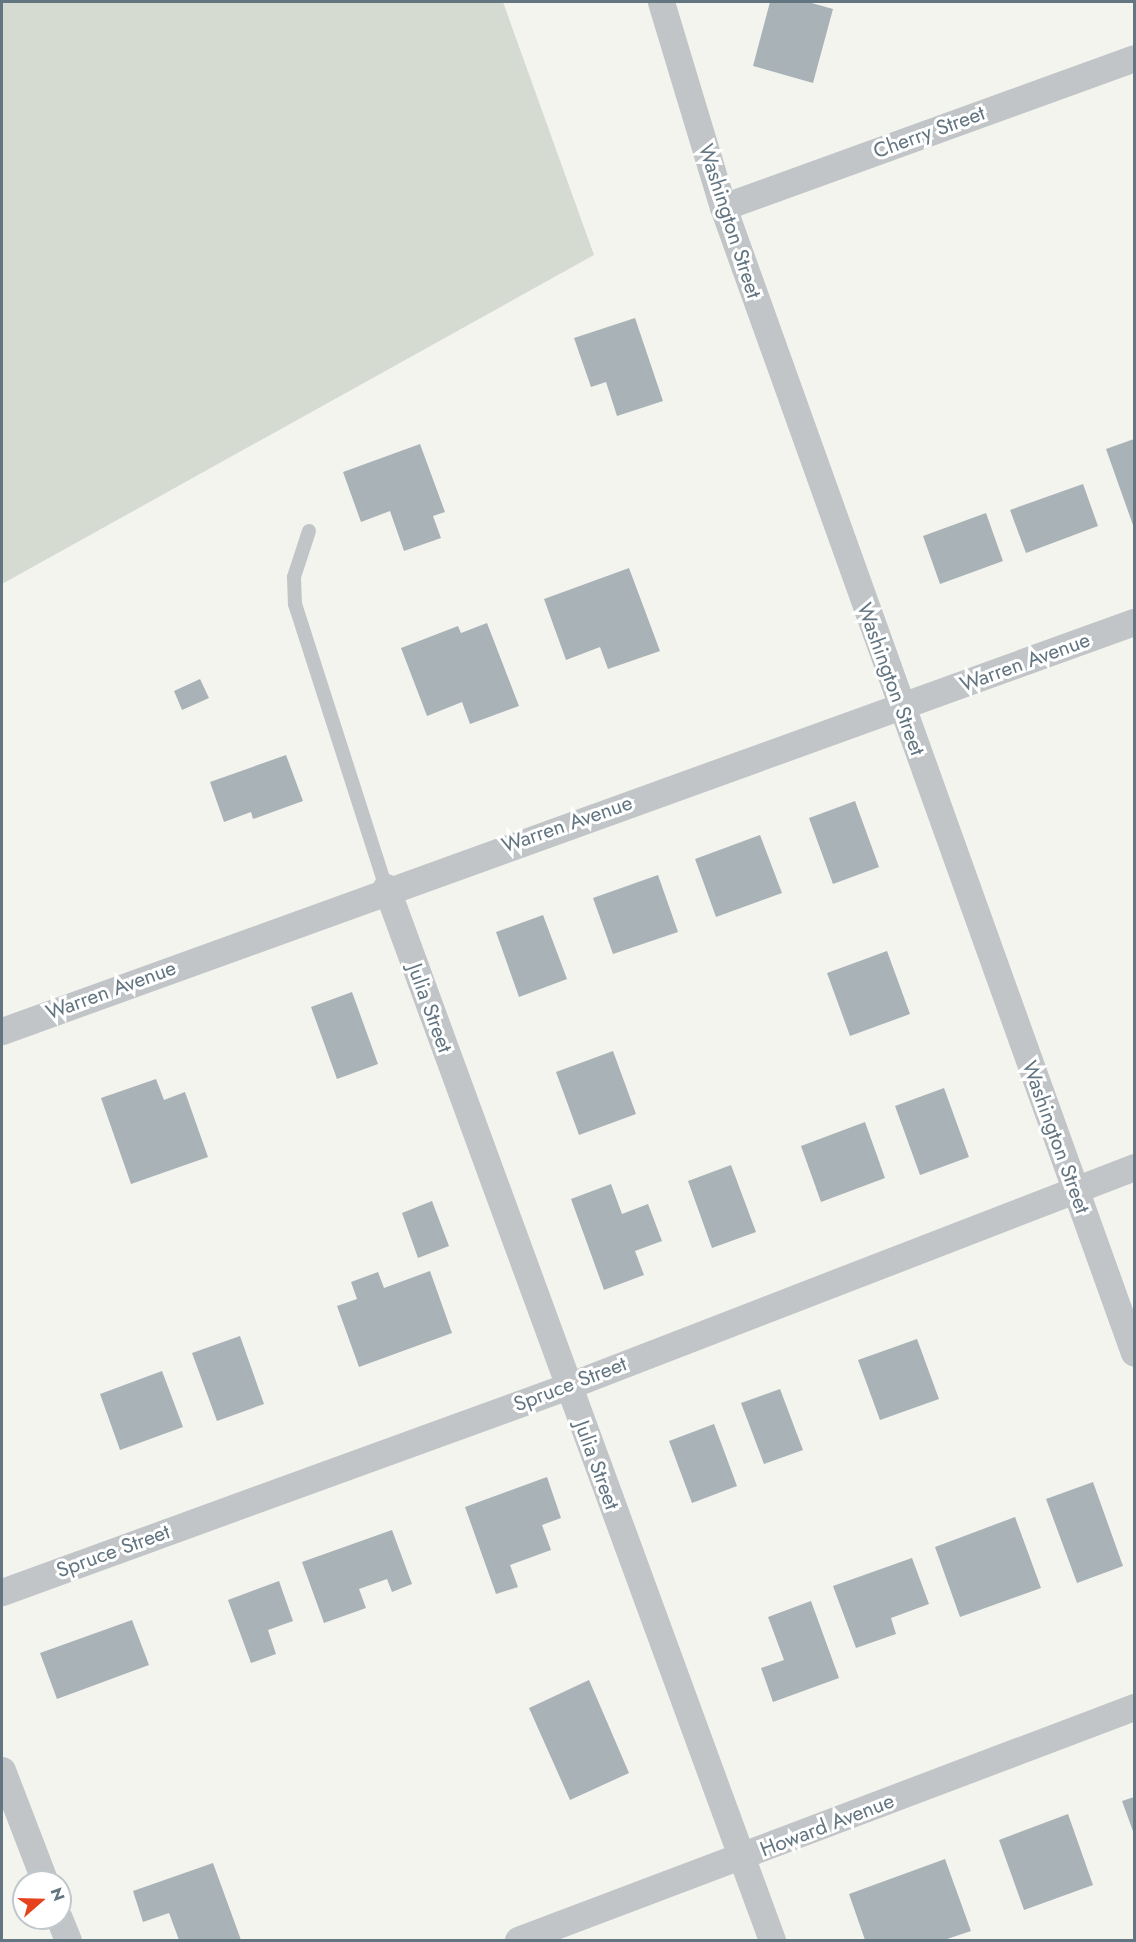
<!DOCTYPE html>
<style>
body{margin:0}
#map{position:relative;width:1136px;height:1942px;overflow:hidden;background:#f4f4ef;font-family:Jost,sans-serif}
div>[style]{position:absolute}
.green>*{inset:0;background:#d5dbd0}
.building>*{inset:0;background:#a9b2b6}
.service>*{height:14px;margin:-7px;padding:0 7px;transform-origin:7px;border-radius:7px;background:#c1c5c8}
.minor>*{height:27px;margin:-13.5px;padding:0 13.5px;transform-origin:13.5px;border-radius:13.5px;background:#c1c5c8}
span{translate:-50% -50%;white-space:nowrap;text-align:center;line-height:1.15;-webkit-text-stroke:6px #fff;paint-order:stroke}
.street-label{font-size:21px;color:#627581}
.frame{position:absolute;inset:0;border:3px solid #627581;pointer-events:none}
.north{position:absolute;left:12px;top:1870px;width:60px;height:60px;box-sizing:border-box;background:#fff;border:2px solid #c0c8cd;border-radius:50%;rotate:70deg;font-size:16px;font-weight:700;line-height:24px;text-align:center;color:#627581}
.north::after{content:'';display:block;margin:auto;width:21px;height:27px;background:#e6421d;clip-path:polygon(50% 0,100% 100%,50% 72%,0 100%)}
</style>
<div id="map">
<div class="green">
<div style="clip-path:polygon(2px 2px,503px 2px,594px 255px,2px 584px)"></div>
</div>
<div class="building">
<div style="clip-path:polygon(770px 2px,808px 2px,833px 9px,813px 83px,753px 66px)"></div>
<div style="clip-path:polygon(635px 318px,663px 401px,617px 416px,606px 382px,591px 387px,574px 338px)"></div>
<div style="clip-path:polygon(1134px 439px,1134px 528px,1106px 449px)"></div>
<div style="clip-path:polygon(420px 444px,445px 512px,433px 516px,441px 538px,404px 551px,390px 511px,361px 522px,343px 472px)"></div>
<div style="clip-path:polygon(1083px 484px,1098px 526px,1026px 553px,1010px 510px)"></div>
<div style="clip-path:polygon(986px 513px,1003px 561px,940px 584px,923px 536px)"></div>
<div style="clip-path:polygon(629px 568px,660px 651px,608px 669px,600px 647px,566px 660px,544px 599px)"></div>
<div style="clip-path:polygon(487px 623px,519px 706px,470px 724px,462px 702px,427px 716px,401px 648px,458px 626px,461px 633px)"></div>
<div style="clip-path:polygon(200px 679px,209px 698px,182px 710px,174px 691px)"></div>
<div style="clip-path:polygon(286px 755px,303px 801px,253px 819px,251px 812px,224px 822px,210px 782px)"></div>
<div style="clip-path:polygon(855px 801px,879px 867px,833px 884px,809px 818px)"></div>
<div style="clip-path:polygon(760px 835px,782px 893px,716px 917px,695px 859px)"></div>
<div style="clip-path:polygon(658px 875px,678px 932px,613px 954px,593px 898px)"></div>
<div style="clip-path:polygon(543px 915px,567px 979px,519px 997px,496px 932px)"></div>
<div style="clip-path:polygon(887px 951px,910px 1014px,850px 1036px,827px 973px)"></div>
<div style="clip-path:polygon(352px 992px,378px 1064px,337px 1079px,311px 1007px)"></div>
<div style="clip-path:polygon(613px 1051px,636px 1114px,579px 1135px,556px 1072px)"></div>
<div style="clip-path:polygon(156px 1079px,164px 1100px,185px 1092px,208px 1157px,131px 1184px,101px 1098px)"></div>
<div style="clip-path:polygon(944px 1088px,969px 1157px,920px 1175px,895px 1106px)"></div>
<div style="clip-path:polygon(865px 1122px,885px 1178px,821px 1202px,801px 1146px)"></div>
<div style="clip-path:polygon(731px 1165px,756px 1232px,712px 1248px,688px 1181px)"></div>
<div style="clip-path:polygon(611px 1184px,622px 1214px,648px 1204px,662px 1241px,635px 1251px,644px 1275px,604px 1290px,571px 1199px)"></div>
<div style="clip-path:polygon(432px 1201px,449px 1246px,418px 1258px,402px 1213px)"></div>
<div style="clip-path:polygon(430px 1271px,452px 1333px,359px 1367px,337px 1306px,357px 1299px,351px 1282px,378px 1272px,384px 1288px)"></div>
<div style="clip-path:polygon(240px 1336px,264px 1404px,217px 1421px,192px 1353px)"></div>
<div style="clip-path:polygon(917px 1339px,939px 1399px,880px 1420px,858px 1360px)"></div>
<div style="clip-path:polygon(162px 1371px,183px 1427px,120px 1450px,100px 1394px)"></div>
<div style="clip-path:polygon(780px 1389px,803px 1450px,764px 1464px,741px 1403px)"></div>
<div style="clip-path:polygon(714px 1424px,737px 1486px,692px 1503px,669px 1441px)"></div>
<div style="clip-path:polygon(547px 1477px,561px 1518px,542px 1525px,551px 1550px,510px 1565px,518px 1587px,496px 1594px,465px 1507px)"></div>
<div style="clip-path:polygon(1093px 1482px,1123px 1566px,1077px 1583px,1046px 1499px)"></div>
<div style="clip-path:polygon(1015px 1517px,1041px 1588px,960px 1617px,935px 1547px)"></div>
<div style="clip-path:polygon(392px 1530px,412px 1584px,392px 1592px,387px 1579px,359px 1589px,366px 1608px,324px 1623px,302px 1562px)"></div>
<div style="clip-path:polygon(912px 1558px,929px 1604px,891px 1618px,896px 1634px,856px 1648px,833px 1586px)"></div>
<div style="clip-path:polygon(279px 1581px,293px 1621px,268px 1630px,276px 1654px,251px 1663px,228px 1600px)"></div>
<div style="clip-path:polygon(811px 1601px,839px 1678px,773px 1702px,761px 1668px,784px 1660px,768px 1617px)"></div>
<div style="clip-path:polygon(132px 1620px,149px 1665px,57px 1699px,40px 1653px)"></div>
<div style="clip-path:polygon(589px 1680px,629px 1773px,570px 1800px,529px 1708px)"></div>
<div style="clip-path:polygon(1134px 1797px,1134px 1834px,1122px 1801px)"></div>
<div style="clip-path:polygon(1068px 1814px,1093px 1885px,1024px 1910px,999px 1840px)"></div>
<div style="clip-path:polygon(945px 1859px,971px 1931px,944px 1940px,865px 1940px,849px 1894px)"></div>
<div style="clip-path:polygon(213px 1863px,241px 1940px,179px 1940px,169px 1913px,143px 1922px,133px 1891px)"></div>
</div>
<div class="service">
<div style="left:309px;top:531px;width:48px;rotate:108.1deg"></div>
<div style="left:294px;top:577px;width:27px;rotate:88deg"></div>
<div style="left:295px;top:604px;width:297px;rotate:72.2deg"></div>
</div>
<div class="minor">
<div style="left:661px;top:2px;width:214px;rotate:73.2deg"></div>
<div style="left:723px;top:207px;width:1217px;rotate:70.27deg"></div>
<div style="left:723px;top:207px;width:437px;rotate:-19.9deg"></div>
<div style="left:386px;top:887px;width:1122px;rotate:69.87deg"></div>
<div style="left:2px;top:1031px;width:1204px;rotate:-19.87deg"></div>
<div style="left:2px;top:1592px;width:602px;rotate:-20deg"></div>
<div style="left:568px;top:1386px;width:607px;rotate:-21.15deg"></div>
<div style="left:2px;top:1770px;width:120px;rotate:69deg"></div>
<div style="left:59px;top:1918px;width:24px;rotate:68deg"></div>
<div style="left:518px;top:1940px;width:659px;rotate:-20.72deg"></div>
</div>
<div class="street-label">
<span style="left:929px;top:132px;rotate:-20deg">Cherry Street</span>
<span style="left:730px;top:221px;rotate:72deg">Washington Street</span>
<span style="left:1025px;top:662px;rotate:-20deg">Warren Avenue</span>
<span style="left:891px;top:679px;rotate:70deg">Washington Street</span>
<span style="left:567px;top:824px;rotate:-19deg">Warren Avenue</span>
<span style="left:111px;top:990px;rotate:-20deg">Warren Avenue</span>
<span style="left:430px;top:1008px;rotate:70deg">Julia Street</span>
<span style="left:1056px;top:1137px;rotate:70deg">Washington Street</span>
<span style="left:570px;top:1384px;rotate:-21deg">Spruce Street</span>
<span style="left:597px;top:1465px;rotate:70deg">Julia Street</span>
<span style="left:113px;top:1551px;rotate:-20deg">Spruce Street</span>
<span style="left:827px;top:1825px;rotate:-21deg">Howard Avenue</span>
</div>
<div class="frame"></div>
<div class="north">N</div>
</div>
